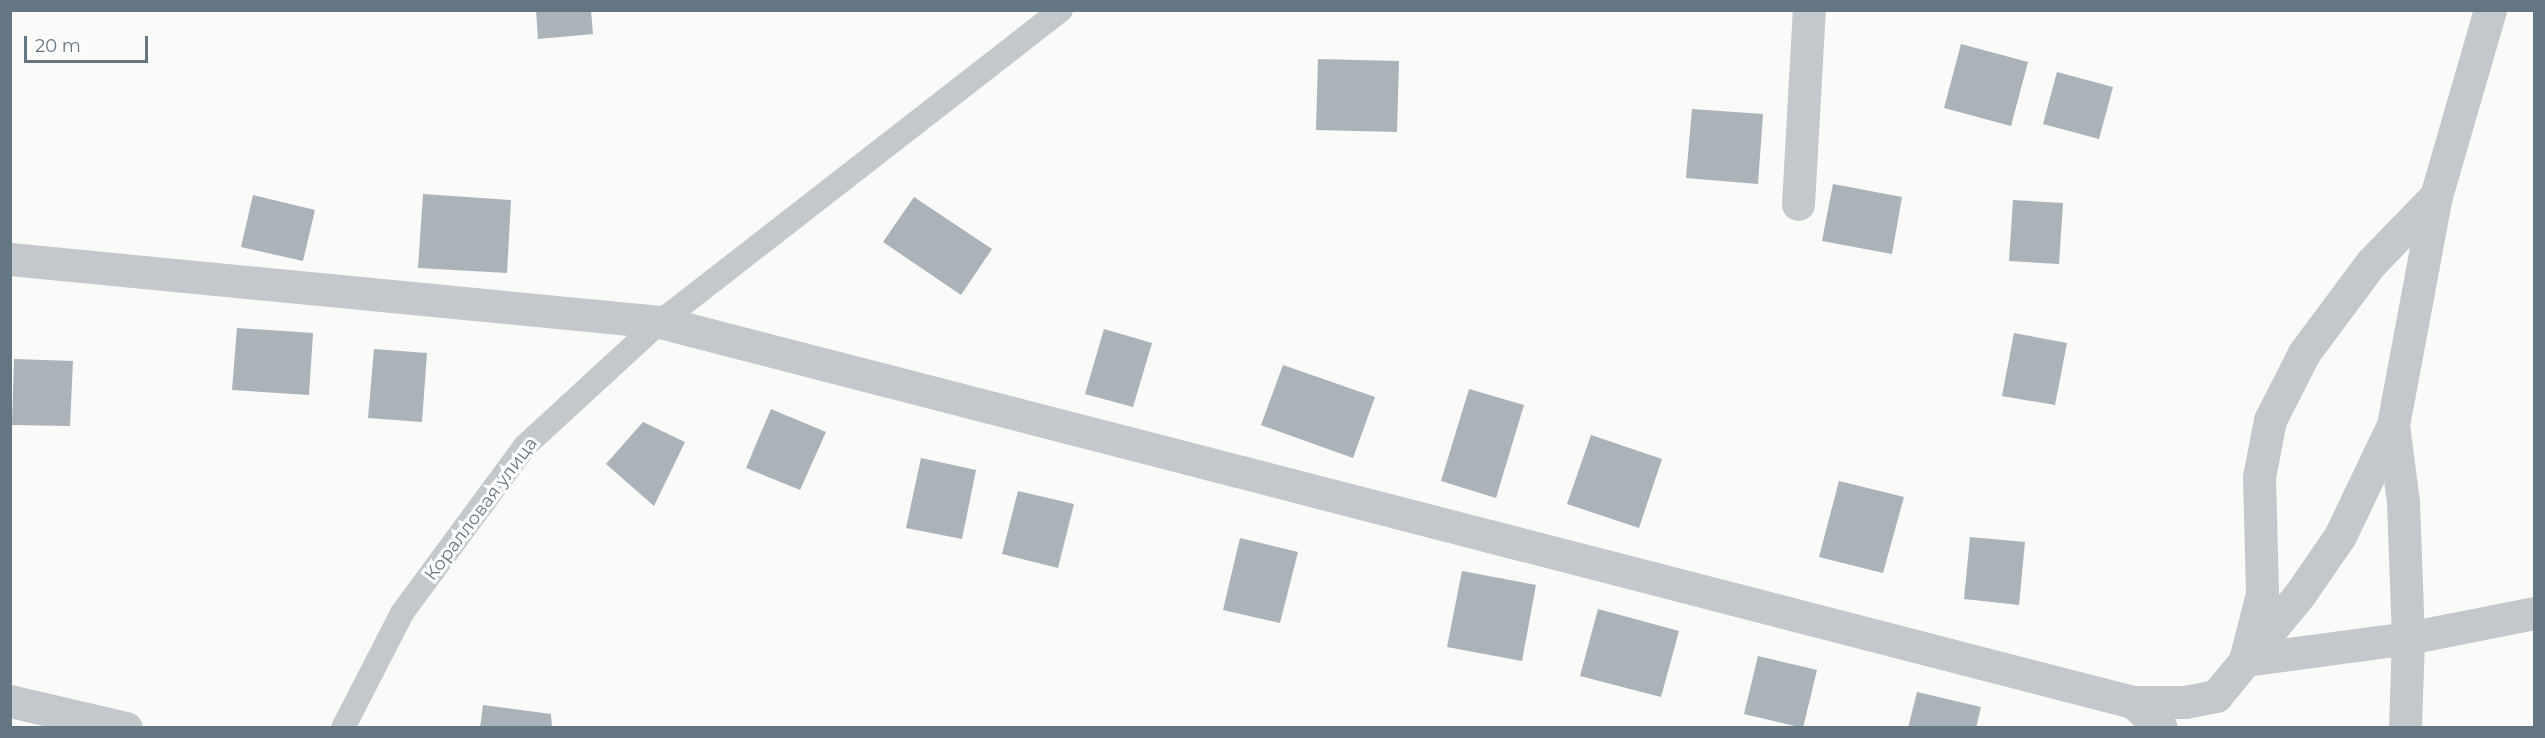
<!DOCTYPE html>
<meta charset="utf-8">
<style>
body{margin:0}
#map{position:relative;width:2545px;height:738px;overflow:hidden;background:#fafaf8;font-family:Montserrat,sans-serif}
div>[style]{position:absolute}
.building>*{inset:0;background:#aab3b9}
.lane>*{height:24px;margin:-12px;padding:0 12px;transform-origin:12px;border-radius:12px;background:#c3c8cc}
.street>*{height:33px;margin:-16.5px;padding:0 16.5px;transform-origin:16.5px;border-radius:16.5px;background:#c3c8cc}
span{translate:-50% -50%;white-space:nowrap;text-align:center;line-height:1.15;-webkit-text-stroke:6px #fff;paint-order:stroke}
.street-label{font-size:18px;color:#657683}
.frame{position:absolute;inset:0;border:12px solid #657683;pointer-events:none}
.scale{position:absolute;left:24px;top:36px;width:124px;height:27px;box-sizing:border-box;border:3px solid #657683;border-top:0;padding-left:8px;font-size:18px;line-height:21px;white-space:nowrap;color:#657683;-webkit-text-stroke:4px #fff;paint-order:stroke}
</style>
<div id="map">
<div class="building">
<div style="clip-path:polygon(536px 10px,591px 10px,593px 34px,538px 39px)"></div>
<div style="clip-path:polygon(1961px 44px,2028px 62px,2011px 126px,1944px 108px)"></div>
<div style="clip-path:polygon(1318px 59px,1399px 61px,1397px 132px,1316px 130px)"></div>
<div style="clip-path:polygon(2057px 72px,2113px 87px,2099px 139px,2043px 124px)"></div>
<div style="clip-path:polygon(1692px 109px,1763px 114px,1758px 184px,1686px 178px)"></div>
<div style="clip-path:polygon(1833px 184px,1902px 197px,1892px 254px,1822px 241px)"></div>
<div style="clip-path:polygon(423px 194px,511px 200px,507px 273px,418px 268px)"></div>
<div style="clip-path:polygon(253px 195px,315px 210px,303px 261px,241px 247px)"></div>
<div style="clip-path:polygon(914px 197px,992px 249px,961px 295px,883px 242px)"></div>
<div style="clip-path:polygon(2013px 200px,2063px 203px,2059px 264px,2009px 261px)"></div>
<div style="clip-path:polygon(237px 328px,313px 333px,309px 395px,232px 390px)"></div>
<div style="clip-path:polygon(1104px 329px,1152px 343px,1133px 407px,1085px 394px)"></div>
<div style="clip-path:polygon(2014px 333px,2067px 343px,2055px 405px,2002px 396px)"></div>
<div style="clip-path:polygon(374px 349px,427px 353px,422px 422px,368px 418px)"></div>
<div style="clip-path:polygon(14px 359px,73px 361px,70px 426px,12px 425px)"></div>
<div style="clip-path:polygon(1283px 365px,1375px 397px,1353px 458px,1261px 425px)"></div>
<div style="clip-path:polygon(1469px 389px,1524px 405px,1496px 498px,1441px 481px)"></div>
<div style="clip-path:polygon(771px 409px,826px 432px,800px 490px,746px 468px)"></div>
<div style="clip-path:polygon(643px 422px,685px 442px,654px 506px,606px 464px)"></div>
<div style="clip-path:polygon(1591px 435px,1662px 459px,1639px 528px,1567px 504px)"></div>
<div style="clip-path:polygon(921px 458px,976px 470px,962px 539px,906px 528px)"></div>
<div style="clip-path:polygon(1839px 481px,1904px 497px,1883px 573px,1819px 557px)"></div>
<div style="clip-path:polygon(1018px 491px,1074px 504px,1058px 568px,1002px 554px)"></div>
<div style="clip-path:polygon(1970px 537px,2025px 542px,2019px 605px,1964px 599px)"></div>
<div style="clip-path:polygon(1240px 538px,1298px 552px,1280px 623px,1223px 610px)"></div>
<div style="clip-path:polygon(1462px 571px,1536px 585px,1522px 661px,1447px 647px)"></div>
<div style="clip-path:polygon(1598px 609px,1679px 631px,1661px 697px,1580px 676px)"></div>
<div style="clip-path:polygon(1758px 656px,1817px 670px,1803px 728px,1744px 714px)"></div>
<div style="clip-path:polygon(1917px 692px,1981px 707px,1976px 728px,1908px 728px)"></div>
<div style="clip-path:polygon(483px 705px,551px 714px,552px 728px,480px 728px)"></div>
</div>
<div class="lane">
<div style="left:343px;top:728px;width:129px;rotate:-62.8deg"></div>
<div style="left:402px;top:613px;width:207px;rotate:-53.6deg"></div>
<div style="left:525px;top:446px;width:183px;rotate:-42.6deg"></div>
<div style="left:660px;top:322px;width:508px;rotate:-37.88deg"></div>
</div>
<div class="street">
<div style="left:2436px;top:196px;width:93px;rotate:134.1deg"></div>
<div style="left:2371px;top:263px;width:112px;rotate:126.7deg"></div>
<div style="left:2304px;top:353px;width:75px;rotate:116.9deg"></div>
<div style="left:2270px;top:420px;width:58px;rotate:100.9deg"></div>
<div style="left:2259px;top:477px;width:117px;rotate:88.5deg"></div>
<div style="left:2262px;top:594px;width:68px;rotate:104.4deg"></div>
<div style="left:2245px;top:660px;width:164px;rotate:-7.7deg"></div>
<div style="left:2408px;top:638px;width:128px;rotate:-11.2deg"></div>
<div style="left:1798px;top:204px;width:194px;rotate:-86.8deg"></div>
<div style="left:10px;top:259px;width:653px;rotate:5.54deg"></div>
<div style="left:660px;top:322px;width:1521px;rotate:14.47deg"></div>
<div style="left:2133px;top:702px;width:38px;rotate:43deg"></div>
<div style="left:2393px;top:425px;width:78px;rotate:82.6deg"></div>
<div style="left:2403px;top:502px;width:136px;rotate:87.9deg"></div>
<div style="left:2408px;top:638px;width:90px;rotate:91.9deg"></div>
<div style="left:10px;top:701px;width:119px;rotate:13.1deg"></div>
<div style="left:2133px;top:702px;width:52px"></div>
<div style="left:2185px;top:702px;width:32px;rotate:-11deg"></div>
<div style="left:2216px;top:696px;width:132px;rotate:-50.5deg"></div>
<div style="left:2300px;top:594px;width:70px;rotate:-55.4deg"></div>
<div style="left:2340px;top:536px;width:123px;rotate:-64.5deg"></div>
<div style="left:2393px;top:425px;width:233px;rotate:-79.4deg"></div>
<div style="left:2436px;top:196px;width:194px;rotate:-73.8deg"></div>
</div>
<div class="street-label">
<span style="left:481px;top:509px;rotate:-53deg">Коралловая улица</span>
</div>
<div class="frame"></div>
<div class="scale">20 m</div>
</div>
